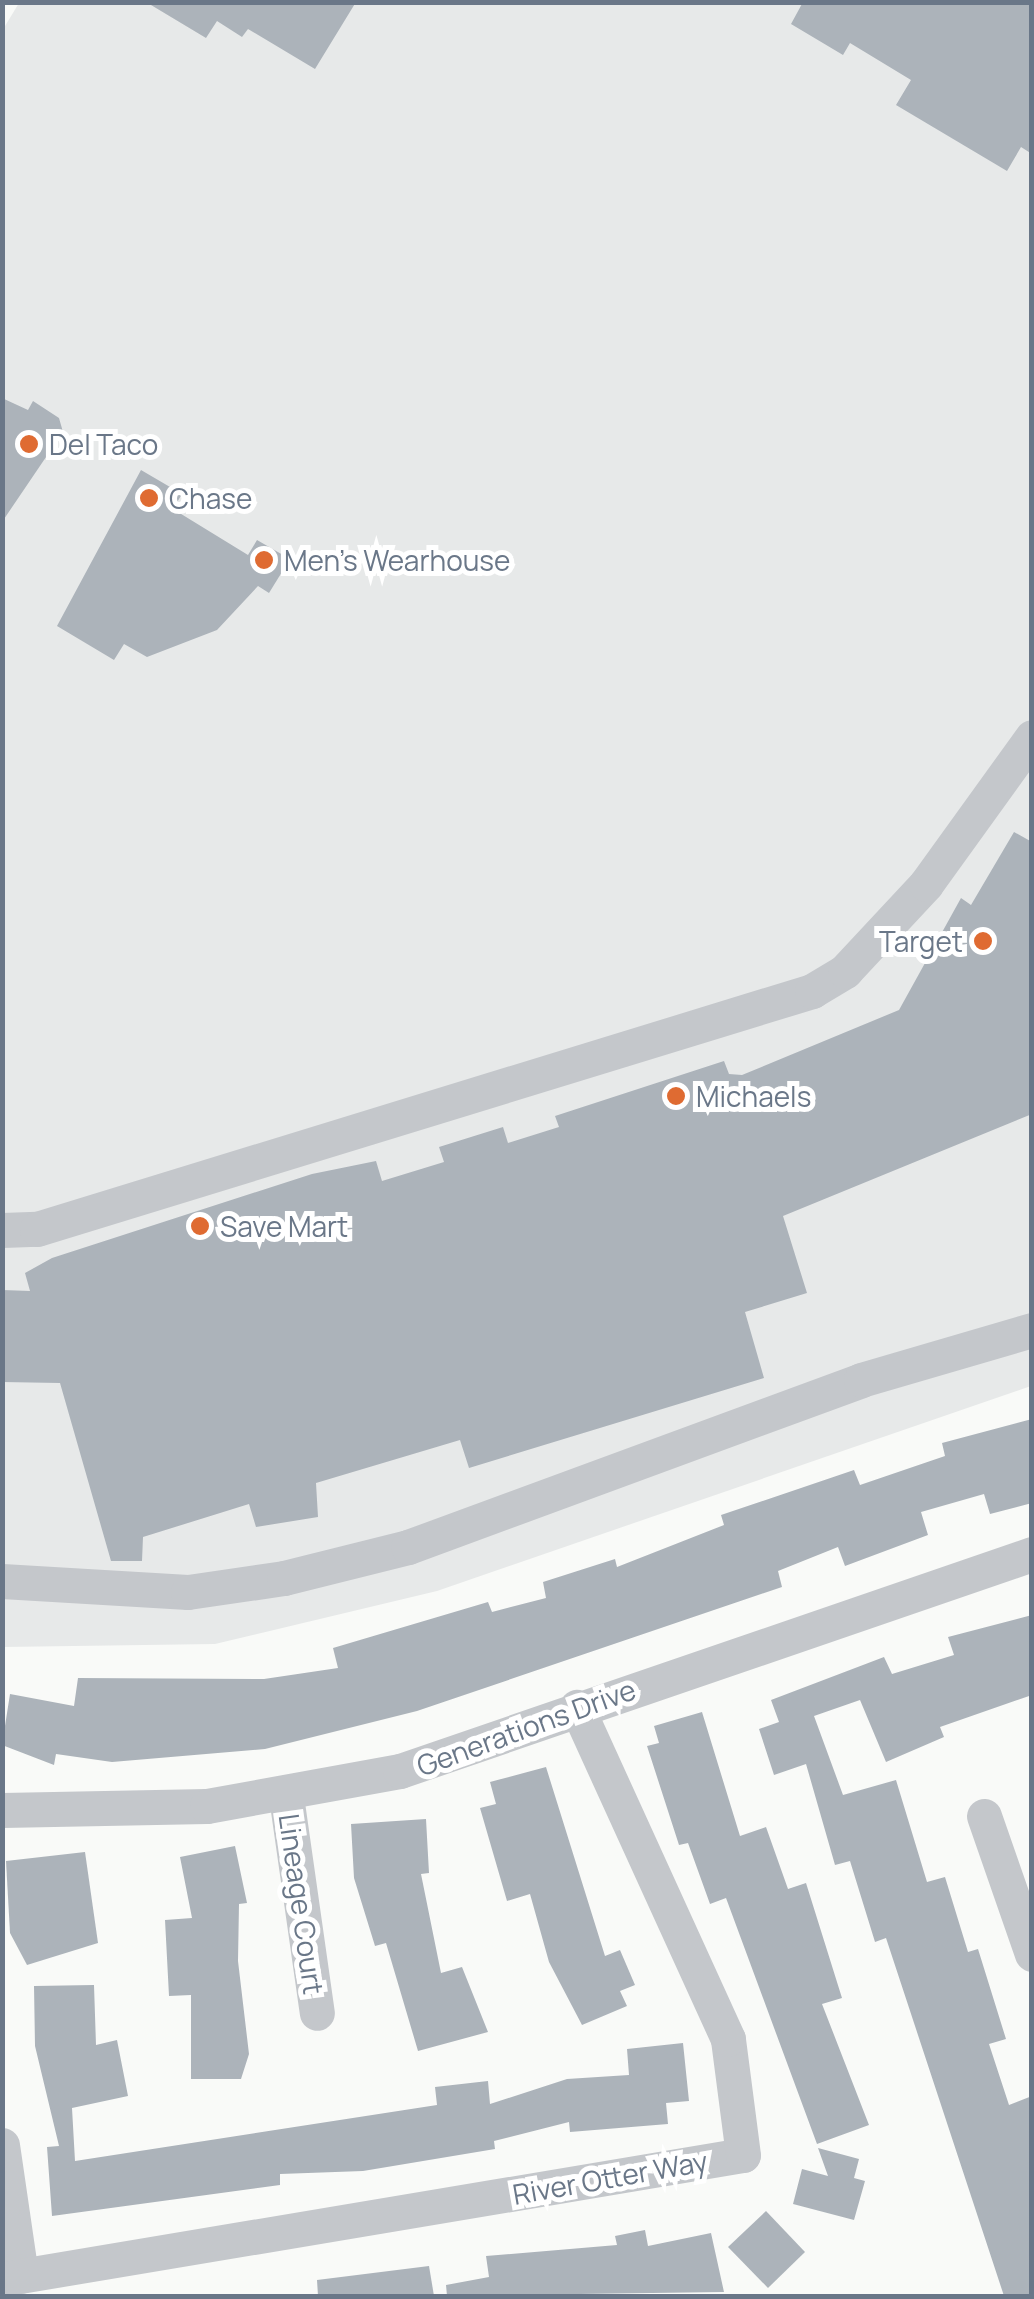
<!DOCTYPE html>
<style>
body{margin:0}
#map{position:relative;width:1034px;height:2299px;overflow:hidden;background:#f9faf8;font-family:Manrope,sans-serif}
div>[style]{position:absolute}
.built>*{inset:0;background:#e7e9e9}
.building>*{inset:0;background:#acb3ba}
.minor>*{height:35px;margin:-17.5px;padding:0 17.5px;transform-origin:17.5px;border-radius:17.5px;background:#c4c7cb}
.dots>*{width:28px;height:28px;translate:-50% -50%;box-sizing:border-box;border:5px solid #fff;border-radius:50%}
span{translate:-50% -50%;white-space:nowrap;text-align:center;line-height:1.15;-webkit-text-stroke:10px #fff;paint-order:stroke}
.poi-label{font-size:28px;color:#6a7788}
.left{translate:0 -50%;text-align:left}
.right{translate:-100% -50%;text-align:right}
.street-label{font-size:28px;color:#6a7788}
.frame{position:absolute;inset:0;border:5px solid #6a7788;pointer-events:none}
</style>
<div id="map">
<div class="built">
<div style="clip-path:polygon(19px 3px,1031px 3px,1031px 1386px,437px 1591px,215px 1644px,3px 1647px,2px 31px)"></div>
</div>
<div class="building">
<div style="clip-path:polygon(146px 2px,356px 2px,315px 69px,248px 29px,242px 37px,217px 21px,206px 38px)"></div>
<div style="clip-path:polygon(803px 2px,1032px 2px,1032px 154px,1021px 147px,1007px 171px,896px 105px,911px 80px,850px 43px,843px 55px,791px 24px)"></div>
<div style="clip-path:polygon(2px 398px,28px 410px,33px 401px,59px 418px,63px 432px,2px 522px)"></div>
<div style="clip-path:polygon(141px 470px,182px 494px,173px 509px,248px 555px,257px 540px,290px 559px,269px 593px,258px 586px,217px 630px,147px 657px,124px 644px,114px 660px,57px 626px)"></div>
<div style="clip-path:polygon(1014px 832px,1032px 842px,1032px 1114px,783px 1216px,807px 1293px,745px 1312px,764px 1378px,469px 1468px,460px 1440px,316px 1483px,318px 1517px,256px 1527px,249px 1504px,143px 1537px,142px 1561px,111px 1561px,60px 1383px,2px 1382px,2px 1290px,30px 1291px,25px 1273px,52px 1258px,312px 1174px,376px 1161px,382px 1181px,444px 1162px,439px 1147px,503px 1127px,508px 1143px,559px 1127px,555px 1116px,724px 1061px,729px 1074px,742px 1075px,899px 1010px,961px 898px,971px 905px)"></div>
<div style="clip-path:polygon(1032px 1419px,1032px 1503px,990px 1514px,984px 1494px,921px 1512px,928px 1535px,845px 1566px,838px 1547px,778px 1571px,782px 1587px,417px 1711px,265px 1749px,112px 1762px,56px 1754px,54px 1765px,2px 1745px,10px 1694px,74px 1706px,78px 1678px,264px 1679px,338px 1668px,333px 1648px,488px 1602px,492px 1612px,546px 1598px,543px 1582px,615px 1559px,617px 1567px,724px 1525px,721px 1515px,854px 1470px,860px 1485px,945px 1456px,942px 1443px)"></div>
<div style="clip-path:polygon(1032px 1615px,1032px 1695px,940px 1727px,944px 1737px,886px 1762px,860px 1700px,814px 1716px,843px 1795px,896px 1780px,927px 1882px,945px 1877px,968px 1952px,978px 1949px,1006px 2039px,989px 2044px,1009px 2105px,1032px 2096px,1032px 2296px,1004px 2296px,886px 1938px,875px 1942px,850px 1861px,835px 1865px,806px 1764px,774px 1775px,759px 1729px,779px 1722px,771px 1700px,884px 1657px,892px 1674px,954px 1655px,948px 1637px)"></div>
<div style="clip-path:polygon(702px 1712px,740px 1836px,766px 1827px,788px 1889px,806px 1883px,842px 1998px,822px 2004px,869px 2125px,817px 2144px,726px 1898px,710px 1904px,688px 1843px,679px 1845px,647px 1746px,659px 1743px,654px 1726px)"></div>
<div style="clip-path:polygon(546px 1767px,605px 1956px,620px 1950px,635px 1985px,620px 1991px,627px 2006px,582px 2025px,549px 1962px,530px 1894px,507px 1901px,480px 1808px,496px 1804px,490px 1782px)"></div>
<div style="clip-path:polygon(426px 1819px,429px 1873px,421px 1874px,441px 1973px,462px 1967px,488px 2032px,418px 2051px,386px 1943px,375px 1946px,354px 1878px,351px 1824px)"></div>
<div style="clip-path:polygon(235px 1846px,247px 1903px,239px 1904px,238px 1961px,249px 2054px,241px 2079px,191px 2079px,191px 1995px,169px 1996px,165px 1920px,192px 1918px,180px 1857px)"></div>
<div style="clip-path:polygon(85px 1852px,98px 1943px,27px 1965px,10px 1933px,6px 1861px)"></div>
<div style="clip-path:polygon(94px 1985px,96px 2045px,117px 2040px,128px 2096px,72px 2108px,75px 2161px,437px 2105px,435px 2087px,488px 2081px,490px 2104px,567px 2079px,629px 2075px,627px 2049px,683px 2043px,689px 2101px,666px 2103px,668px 2124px,570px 2132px,569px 2122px,494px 2141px,495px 2149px,363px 2171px,280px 2174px,280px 2185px,52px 2216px,47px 2147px,59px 2146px,35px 2046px,34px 1986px)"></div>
<div style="clip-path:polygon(818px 2148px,859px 2159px,854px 2178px,865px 2181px,854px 2220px,793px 2204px,802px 2169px,828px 2176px)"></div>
<div style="clip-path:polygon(766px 2211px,805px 2252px,768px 2288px,728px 2247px)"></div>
<div style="clip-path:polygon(645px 2230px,648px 2246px,711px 2233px,724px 2292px,447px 2296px,446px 2285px,489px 2277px,486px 2256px,617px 2245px,615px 2236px)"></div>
<div style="clip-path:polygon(429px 2266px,434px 2296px,318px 2296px,317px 2280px)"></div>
</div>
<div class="minor">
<div style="left:2px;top:1230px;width:35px;rotate:-2deg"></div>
<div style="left:37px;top:1229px;width:811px;rotate:-17.07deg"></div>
<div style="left:812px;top:991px;width:39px;rotate:-31deg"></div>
<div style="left:845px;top:971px;width:119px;rotate:-47deg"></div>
<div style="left:926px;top:884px;width:181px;rotate:-54.2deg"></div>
<div style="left:2px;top:1581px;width:186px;rotate:3.4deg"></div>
<div style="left:188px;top:1592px;width:97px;rotate:-8.3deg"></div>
<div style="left:284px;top:1578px;width:128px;rotate:-14deg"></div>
<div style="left:408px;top:1547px;width:483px;rotate:-20.2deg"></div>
<div style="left:861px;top:1380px;width:178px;rotate:-16.3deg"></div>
<div style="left:286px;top:1796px;width:219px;rotate:81.9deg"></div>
<div style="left:2px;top:1810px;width:205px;rotate:-1.1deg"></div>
<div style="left:207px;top:1806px;width:196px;rotate:-10.3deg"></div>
<div style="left:400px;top:1771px;width:668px;rotate:-18.95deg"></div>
<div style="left:984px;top:1816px;width:146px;rotate:70.8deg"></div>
<div style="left:2px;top:2145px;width:132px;rotate:81.7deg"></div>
<div style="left:2px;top:2279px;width:751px;rotate:-9.5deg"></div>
<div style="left:743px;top:2155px;width:117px;rotate:-97.4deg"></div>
<div style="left:728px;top:2039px;width:365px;rotate:-114.5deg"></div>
</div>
<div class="dots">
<div style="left:29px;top:444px;background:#df6b32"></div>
<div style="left:149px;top:498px;background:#df6b32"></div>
<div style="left:264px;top:560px;background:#df6b32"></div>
<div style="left:983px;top:941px;background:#df6b32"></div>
<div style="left:676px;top:1096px;background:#df6b32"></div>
<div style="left:200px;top:1226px;background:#df6b32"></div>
</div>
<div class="poi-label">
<span class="left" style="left:49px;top:444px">Del Taco</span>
<span class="left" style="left:169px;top:498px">Chase</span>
<span class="left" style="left:284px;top:560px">Men's Wearhouse</span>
<span class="right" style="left:963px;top:941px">Target</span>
<span class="left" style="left:696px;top:1096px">Michaels</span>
<span class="left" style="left:220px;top:1226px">Save Mart</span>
</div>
<div class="street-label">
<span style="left:526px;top:1727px;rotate:-20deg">Generations Drive</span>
<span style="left:302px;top:1904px;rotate:82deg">Lineage Court</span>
<span style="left:610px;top:2177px;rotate:-10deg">River Otter Way</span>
</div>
<div class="frame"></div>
</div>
